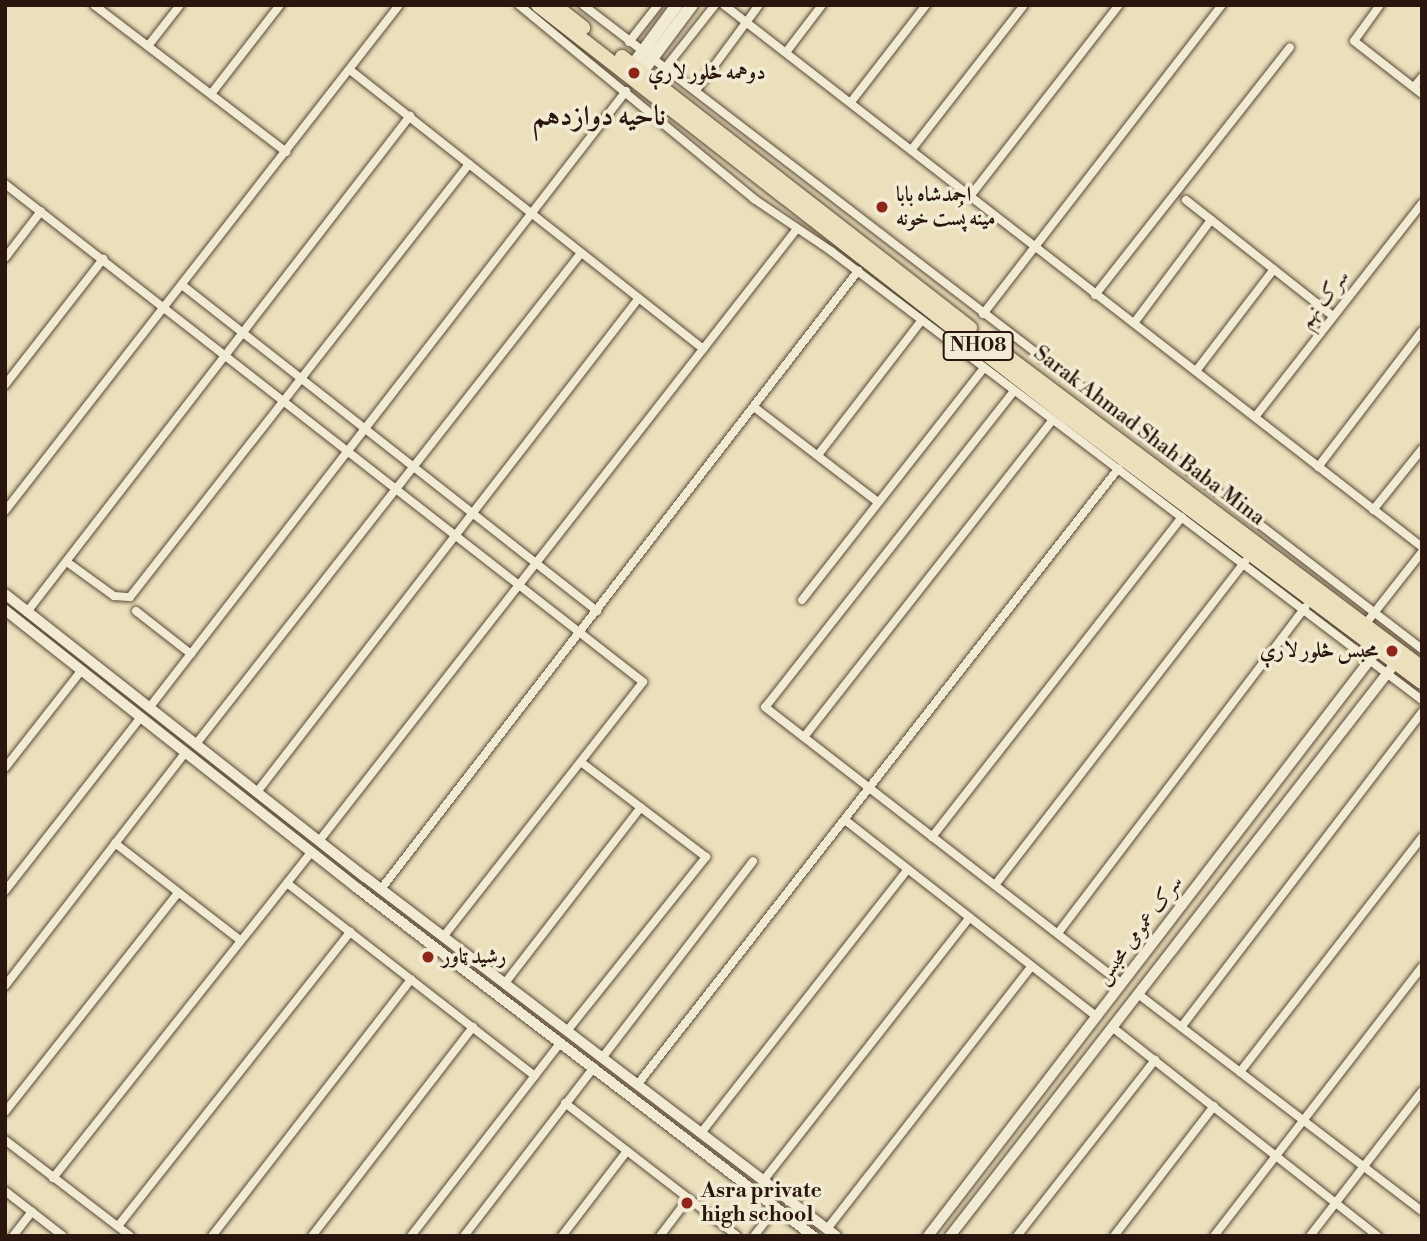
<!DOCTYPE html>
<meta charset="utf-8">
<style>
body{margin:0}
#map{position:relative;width:1427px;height:1241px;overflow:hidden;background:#ebe0bb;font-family:"Libre Bodoni",Amiri,serif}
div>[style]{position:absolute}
.roads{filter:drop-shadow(0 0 2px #5a4839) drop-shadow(0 0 2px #5a4839)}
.minor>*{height:8px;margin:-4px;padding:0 4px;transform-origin:4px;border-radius:4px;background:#f2ebd3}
.tertiary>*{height:10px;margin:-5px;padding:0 5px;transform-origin:5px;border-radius:5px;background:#f2ebd3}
.secondary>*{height:12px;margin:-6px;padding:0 6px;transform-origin:6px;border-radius:6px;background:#f2ebd3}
.trunk>*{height:14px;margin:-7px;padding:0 7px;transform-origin:7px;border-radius:7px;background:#ebe0bb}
.dots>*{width:19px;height:19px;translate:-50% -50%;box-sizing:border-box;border:4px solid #f2ebd3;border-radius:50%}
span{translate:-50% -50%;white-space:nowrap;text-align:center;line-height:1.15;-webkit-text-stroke:7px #f2ebd3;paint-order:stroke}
.shield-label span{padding:2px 5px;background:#f2ebd3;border:2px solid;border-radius:5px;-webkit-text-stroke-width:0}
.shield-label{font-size:19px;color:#2a160e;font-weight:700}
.poi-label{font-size:21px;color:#2a160e;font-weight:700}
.left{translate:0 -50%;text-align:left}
.right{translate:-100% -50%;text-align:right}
.street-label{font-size:21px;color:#2a160e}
.district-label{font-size:28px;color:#2a160e;font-weight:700}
.frame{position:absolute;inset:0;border:7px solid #2a160e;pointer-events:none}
</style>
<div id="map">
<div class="roads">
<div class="minor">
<div style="left:94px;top:5px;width:242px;rotate:37.4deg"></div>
<div style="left:519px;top:5px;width:305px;rotate:39.5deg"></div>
<div style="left:754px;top:199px;width:93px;rotate:34deg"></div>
<div style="left:831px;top:251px;width:742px;rotate:37.23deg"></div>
<div style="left:583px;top:5px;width:1058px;rotate:37.51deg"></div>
<div style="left:724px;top:5px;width:884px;rotate:37.83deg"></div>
<div style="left:1380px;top:5px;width:44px;rotate:125.8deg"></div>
<div style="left:1354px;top:41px;width:86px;rotate:37.9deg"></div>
<div style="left:629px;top:42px;width:47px;rotate:-51.9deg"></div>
<div style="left:148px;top:46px;width:52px;rotate:-52deg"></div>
<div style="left:787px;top:51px;width:58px;rotate:-52.7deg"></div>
<div style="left:666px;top:67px;width:79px;rotate:-51.7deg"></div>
<div style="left:350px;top:70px;width:450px;rotate:38.3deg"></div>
<div style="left:1414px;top:87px;width:13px;rotate:-51deg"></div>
<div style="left:697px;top:89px;width:104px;rotate:-53.6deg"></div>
<div style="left:211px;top:94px;width:113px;rotate:-52.2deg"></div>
<div style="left:851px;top:102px;width:123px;rotate:-52.3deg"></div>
<div style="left:912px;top:149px;width:182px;rotate:-52.1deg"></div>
<div style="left:5px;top:184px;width:809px;rotate:37.97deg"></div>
<div style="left:643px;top:682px;width:324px;rotate:128.1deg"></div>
<div style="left:971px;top:195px;width:241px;rotate:-52.1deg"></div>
<div style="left:1186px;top:200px;width:187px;rotate:38.3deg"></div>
<div style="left:5px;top:258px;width:59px;rotate:-52.5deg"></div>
<div style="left:182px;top:285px;width:528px;rotate:38.15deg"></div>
<div style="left:1095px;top:295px;width:315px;rotate:-51.8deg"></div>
<div style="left:983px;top:314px;width:391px;rotate:-52.3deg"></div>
<div style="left:1134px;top:323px;width:129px;rotate:-53.2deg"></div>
<div style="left:1196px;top:371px;width:128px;rotate:-52.6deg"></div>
<div style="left:5px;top:385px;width:160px;rotate:-52.1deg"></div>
<div style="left:1014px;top:391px;width:402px;rotate:128.2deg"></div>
<div style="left:765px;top:707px;width:452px;rotate:37.8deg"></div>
<div style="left:754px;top:407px;width:156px;rotate:37.5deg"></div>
<div style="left:1255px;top:417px;width:271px;rotate:-52deg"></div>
<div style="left:818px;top:455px;width:170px;rotate:-52.4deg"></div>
<div style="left:1318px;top:467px;width:171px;rotate:-52.6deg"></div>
<div style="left:1373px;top:510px;width:78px;rotate:-51.2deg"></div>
<div style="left:5px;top:511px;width:641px;rotate:-52.09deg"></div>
<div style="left:67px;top:562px;width:58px;rotate:35.9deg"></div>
<div style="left:114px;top:596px;width:16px;rotate:4deg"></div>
<div style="left:130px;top:597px;width:550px;rotate:-51.94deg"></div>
<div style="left:802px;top:600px;width:295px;rotate:-51.9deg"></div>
<div style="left:136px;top:611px;width:70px;rotate:38deg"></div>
<div style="left:27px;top:612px;width:627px;rotate:-52.33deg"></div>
<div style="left:1363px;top:627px;width:95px;rotate:-51.8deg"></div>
<div style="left:149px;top:708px;width:780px;rotate:-52.29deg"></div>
<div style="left:804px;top:737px;width:403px;rotate:-51.9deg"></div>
<div style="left:196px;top:744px;width:624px;rotate:-51.9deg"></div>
<div style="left:5px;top:768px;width:123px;rotate:-51.9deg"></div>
<div style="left:257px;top:792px;width:624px;rotate:-52.29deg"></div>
<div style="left:845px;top:820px;width:320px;rotate:38deg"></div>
<div style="left:932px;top:837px;width:406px;rotate:-52deg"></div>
<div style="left:319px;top:841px;width:775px;rotate:-52.02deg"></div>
<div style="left:115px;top:843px;width:158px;rotate:37.8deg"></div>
<div style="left:287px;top:883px;width:314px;rotate:37.9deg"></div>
<div style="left:995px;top:885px;width:409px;rotate:-52.3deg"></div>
<div style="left:381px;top:889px;width:781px;rotate:-52.34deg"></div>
<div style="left:5px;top:891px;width:221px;rotate:-52deg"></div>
<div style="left:1058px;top:933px;width:409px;rotate:-52.8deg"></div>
<div style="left:505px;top:983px;width:222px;rotate:-52.3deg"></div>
<div style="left:5px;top:986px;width:294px;rotate:-52.3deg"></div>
<div style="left:1138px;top:994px;width:357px;rotate:37.4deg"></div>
<div style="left:1182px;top:1026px;width:395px;rotate:-52.6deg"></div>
<div style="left:1112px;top:1027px;width:338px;rotate:38.2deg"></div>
<div style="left:567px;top:1031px;width:223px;rotate:-51.4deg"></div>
<div style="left:706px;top:857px;width:156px;rotate:-142.8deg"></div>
<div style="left:602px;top:1058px;width:248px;rotate:-52.5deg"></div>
<div style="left:1240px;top:1072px;width:297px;rotate:-52.2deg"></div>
<div style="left:637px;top:1085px;width:782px;rotate:-52.02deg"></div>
<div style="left:565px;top:1103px;width:217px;rotate:37.7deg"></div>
<div style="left:5px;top:1112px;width:279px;rotate:-51.7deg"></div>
<div style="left:701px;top:1133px;width:335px;rotate:-51.9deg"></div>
<div style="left:5px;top:1140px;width:158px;rotate:37.5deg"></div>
<div style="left:53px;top:1178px;width:416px;rotate:-51.6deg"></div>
<div style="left:763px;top:1181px;width:335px;rotate:-51.9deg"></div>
<div style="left:5px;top:1191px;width:73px;rotate:37.8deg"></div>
<div style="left:118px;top:1226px;width:375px;rotate:-51.7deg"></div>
<div style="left:827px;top:1229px;width:333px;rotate:-52.1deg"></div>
<div style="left:13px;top:1236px;width:31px;rotate:-52deg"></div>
<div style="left:212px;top:1236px;width:325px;rotate:-52.2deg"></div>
<div style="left:312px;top:1236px;width:264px;rotate:-52.4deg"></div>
<div style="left:411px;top:1236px;width:245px;rotate:-52.3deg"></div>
<div style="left:464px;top:1236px;width:213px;rotate:-52.4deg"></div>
<div style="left:562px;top:1236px;width:107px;rotate:-52.6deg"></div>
<div style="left:660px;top:1236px;width:46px;rotate:-52.9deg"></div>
<div style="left:754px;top:1236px;width:36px;rotate:-52deg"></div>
<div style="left:1017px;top:1236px;width:224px;rotate:-51.9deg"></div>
<div style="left:1114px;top:1236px;width:164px;rotate:-52.4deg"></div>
<div style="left:1214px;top:1236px;width:340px;rotate:-52.3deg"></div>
<div style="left:1310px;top:1236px;width:183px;rotate:-52.3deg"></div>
</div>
<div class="tertiary">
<div style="left:5px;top:594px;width:458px;rotate:38.2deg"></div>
<div style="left:365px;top:877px;width:592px;rotate:37.31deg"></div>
<div style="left:5px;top:610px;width:449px;rotate:38.3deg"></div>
<div style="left:357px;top:888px;width:574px;rotate:37.35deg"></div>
<div style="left:928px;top:1236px;width:741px;rotate:-52.51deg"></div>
<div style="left:950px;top:1236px;width:727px;rotate:-52.15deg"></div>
</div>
<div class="secondary">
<div style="left:627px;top:73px;width:84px;rotate:-53.7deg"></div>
<div style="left:636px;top:80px;width:94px;rotate:-53.3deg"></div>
</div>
<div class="trunk">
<div style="left:538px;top:5px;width:669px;rotate:37.9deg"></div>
<div style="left:1066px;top:416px;width:444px;rotate:36.8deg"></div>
<div style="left:554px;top:5px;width:37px;rotate:38deg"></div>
<div style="left:622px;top:57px;width:441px;rotate:37.9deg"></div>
<div style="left:1000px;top:351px;width:528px;rotate:36.91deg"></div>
</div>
</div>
<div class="dots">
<div style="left:634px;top:73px;background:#8f2418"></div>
<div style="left:882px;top:207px;background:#8f2418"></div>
<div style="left:1392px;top:651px;background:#8f2418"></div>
<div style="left:428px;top:957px;background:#8f2418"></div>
<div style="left:687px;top:1203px;background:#8f2418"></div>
</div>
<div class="shield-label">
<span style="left:978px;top:346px">NH08</span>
</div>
<div class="poi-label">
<span class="left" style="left:648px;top:73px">دوهمه څلور لارې</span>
<span class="left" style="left:896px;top:207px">احمدشاه بابا<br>مینه پُست خونه</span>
<span class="right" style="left:1378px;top:651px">محبس څلور لارې</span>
<span class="left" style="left:442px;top:957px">رشید ټاور</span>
<span class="left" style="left:701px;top:1203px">Asra private<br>high school</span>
</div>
<div class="street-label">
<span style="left:1324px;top:299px;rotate:-52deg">سرک نهم</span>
<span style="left:1149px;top:436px;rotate:37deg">Sarak Ahmad Shah Baba Mina</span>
<span style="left:1139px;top:930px;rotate:-53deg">سرک عمومی محبس</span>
</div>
<div class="district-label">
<span style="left:599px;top:117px">ناحیه دوازدهم</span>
</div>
<div class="frame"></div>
</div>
